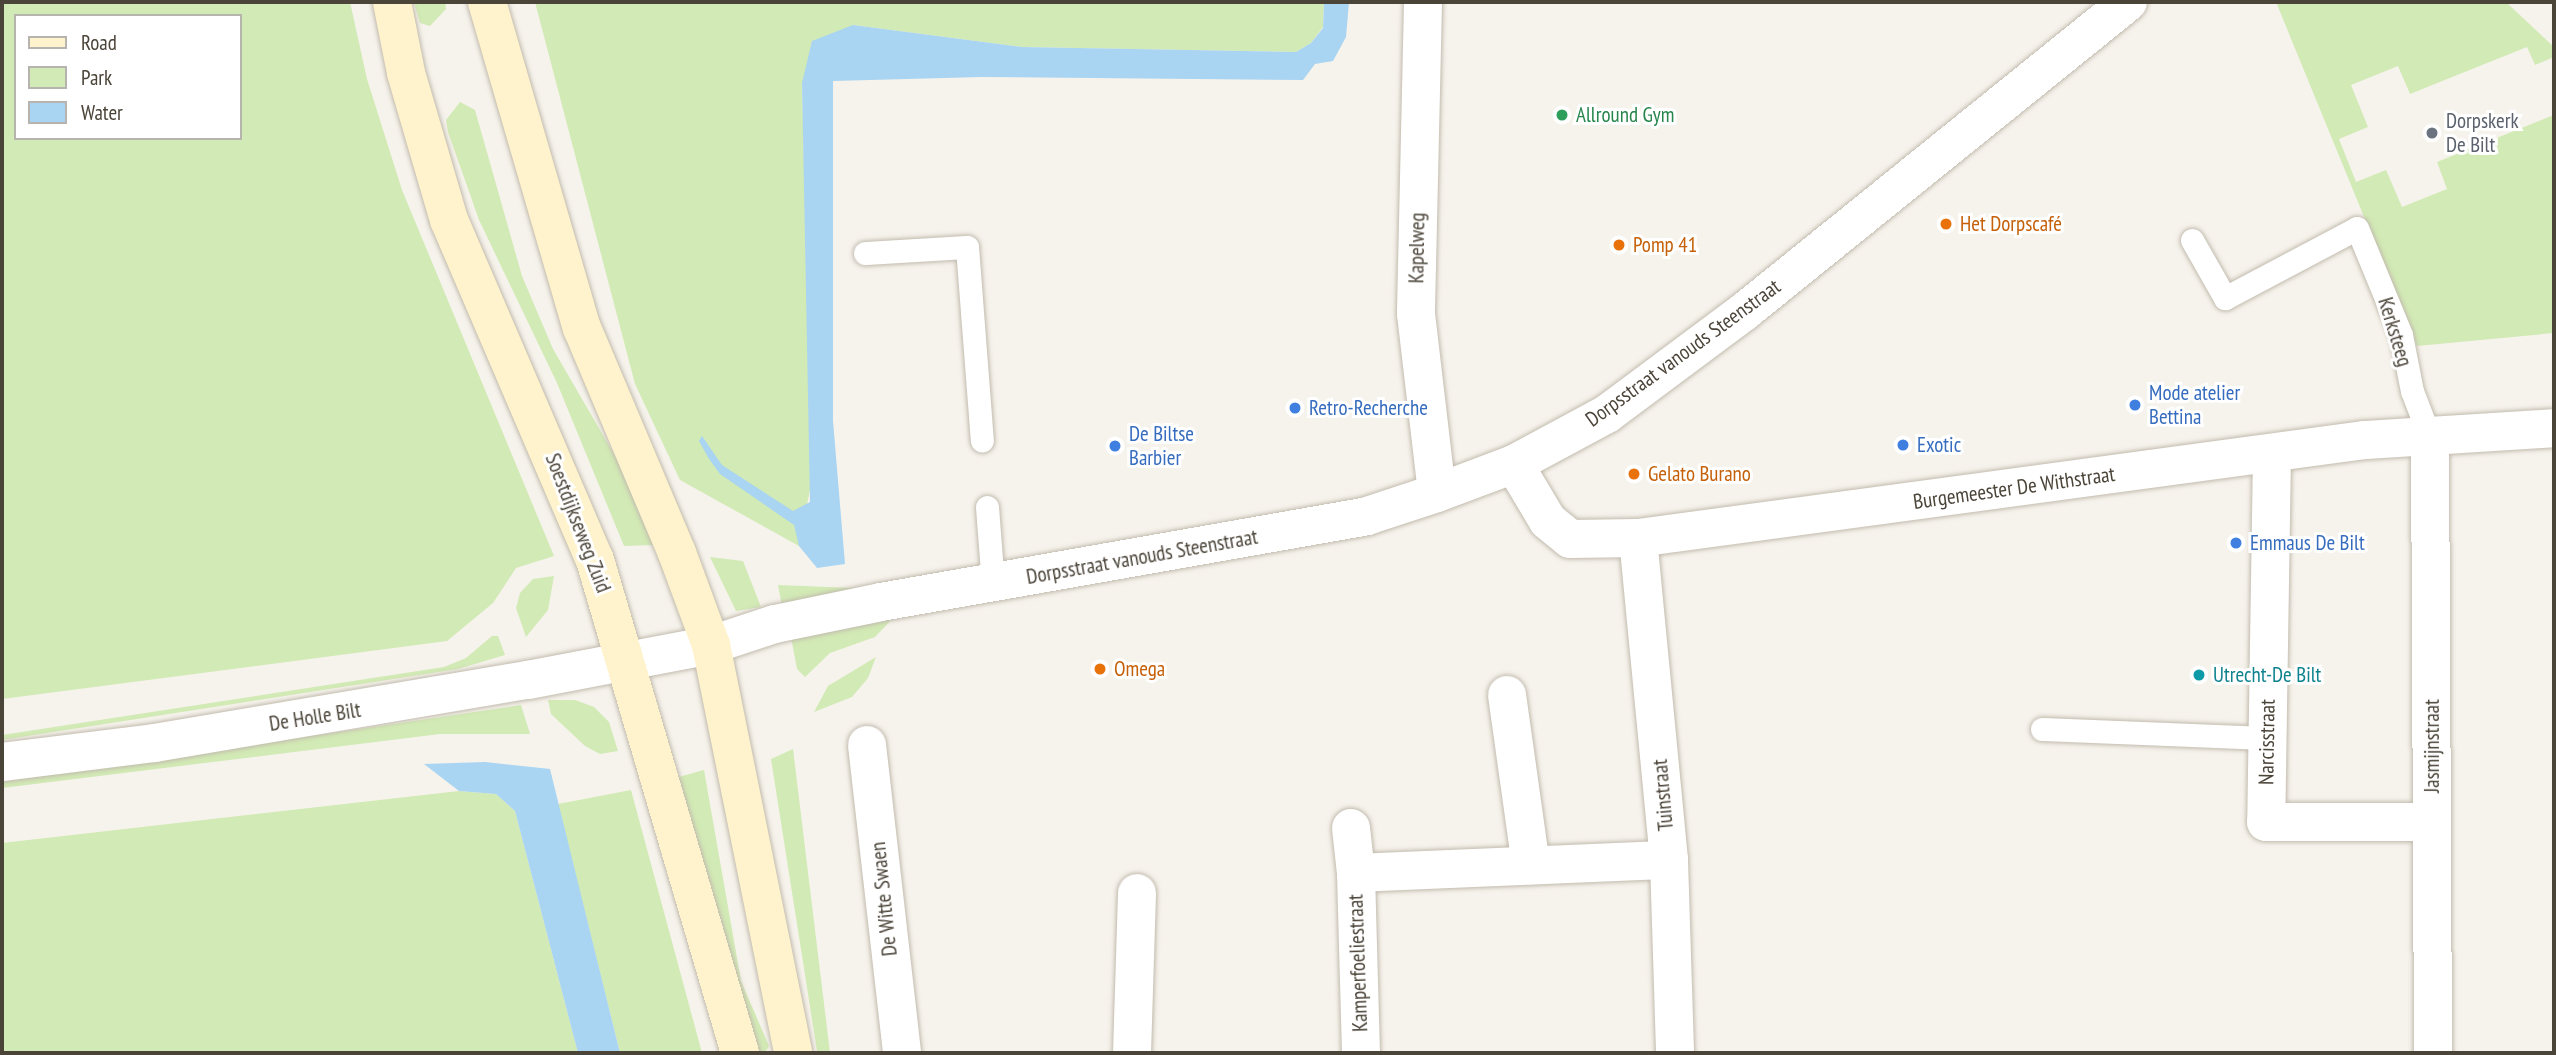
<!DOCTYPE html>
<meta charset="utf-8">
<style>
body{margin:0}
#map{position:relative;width:2556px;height:1055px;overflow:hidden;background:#f6f3ec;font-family:"PT Sans Narrow",sans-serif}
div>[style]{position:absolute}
.green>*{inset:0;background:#d2eab5}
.water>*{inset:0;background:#a9d4f2}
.roads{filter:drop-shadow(0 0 2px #c2bbae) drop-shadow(0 0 2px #c2bbae)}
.service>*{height:23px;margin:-11.5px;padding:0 11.5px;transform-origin:11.5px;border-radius:11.5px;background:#fff}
.minor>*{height:38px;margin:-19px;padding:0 19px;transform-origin:19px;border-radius:19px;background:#fff}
.secondary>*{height:38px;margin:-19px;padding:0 19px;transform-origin:19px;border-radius:19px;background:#fff3cd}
.dots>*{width:19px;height:19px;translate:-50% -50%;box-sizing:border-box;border:4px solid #fff;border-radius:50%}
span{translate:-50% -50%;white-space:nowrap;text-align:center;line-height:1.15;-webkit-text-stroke:6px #fff;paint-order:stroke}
.leisure-label{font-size:21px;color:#27864d}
.left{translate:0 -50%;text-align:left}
.worship-label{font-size:21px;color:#5b616d}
.food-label{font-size:21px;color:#c56008}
.street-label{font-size:21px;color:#4b4439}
.shop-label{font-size:21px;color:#366cbe}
.culture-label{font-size:21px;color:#0d838f}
.frame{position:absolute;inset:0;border:4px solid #4b4439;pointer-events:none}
.legend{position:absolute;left:14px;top:14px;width:228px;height:126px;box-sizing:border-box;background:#fff;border:2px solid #b7b4b0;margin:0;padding:9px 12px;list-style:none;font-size:21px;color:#4b4439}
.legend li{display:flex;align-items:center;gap:14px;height:35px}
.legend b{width:35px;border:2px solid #b7b4b0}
</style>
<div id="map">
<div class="green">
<div style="clip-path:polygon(evenodd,2px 2px,350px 2px,367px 79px,402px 190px,554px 556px,516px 568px,493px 603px,447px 641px,2px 699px,2px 2px,16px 16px,240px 16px,240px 138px,16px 138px,16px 16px)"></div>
<div style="clip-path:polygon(414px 2px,445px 2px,446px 9px,430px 26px,420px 23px)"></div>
<div style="clip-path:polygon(535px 2px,1324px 2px,1323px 27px,1311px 43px,1296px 52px,1022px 47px,853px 25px,802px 83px,812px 479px,799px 546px,680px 480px,635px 384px)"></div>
<div style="clip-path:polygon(2276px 2px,2506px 2px,2554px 47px,2554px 57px,2535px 65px,2527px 47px,2410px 94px,2398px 66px,2351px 85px,2368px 127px,2339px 139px,2356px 182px,2386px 170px,2402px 207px,2447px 189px,2437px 162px,2554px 115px,2554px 333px,2417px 346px)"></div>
<div style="clip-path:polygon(460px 102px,475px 110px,522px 276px,553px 349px,618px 461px,655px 545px,624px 546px,557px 383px,479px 220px,448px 132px,446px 120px)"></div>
<div style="clip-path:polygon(710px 557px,743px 561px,761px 607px,736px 611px)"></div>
<div style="clip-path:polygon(554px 576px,548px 610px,526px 637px,516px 608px,520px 593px,533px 579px)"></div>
<div style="clip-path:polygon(778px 585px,879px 589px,782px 606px)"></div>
<div style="clip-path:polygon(898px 613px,875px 637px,830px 653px,805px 677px,797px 669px,791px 637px)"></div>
<div style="clip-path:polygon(492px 636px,498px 636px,505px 655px,458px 669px,2px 740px,2px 735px,444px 667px,466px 658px)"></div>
<div style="clip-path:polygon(876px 657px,868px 678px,852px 697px,814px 712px,828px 686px)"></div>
<div style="clip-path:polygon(548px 700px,575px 700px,594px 707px,609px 722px,618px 751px,600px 754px,585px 746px,551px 714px)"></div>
<div style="clip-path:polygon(521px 705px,530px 734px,440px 734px,2px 788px,2px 782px)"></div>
<div style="clip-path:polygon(793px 749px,830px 1053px,817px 1051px,771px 759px)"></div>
<div style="clip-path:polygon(704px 770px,741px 981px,769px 1046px,765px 1053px,753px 1052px,675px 778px)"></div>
<div style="clip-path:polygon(631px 790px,702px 1053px,620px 1053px,558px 804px)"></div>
<div style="clip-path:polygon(459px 791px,496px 794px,515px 811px,578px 1053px,2px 1053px,2px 843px)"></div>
</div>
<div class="water">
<div style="clip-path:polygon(1324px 2px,1349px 2px,1346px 37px,1333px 61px,1315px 64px,1303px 80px,981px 77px,833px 81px,833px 421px,845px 564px,817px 568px,799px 546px,794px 525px,720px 474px,709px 459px,699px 441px,702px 436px,722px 465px,793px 511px,810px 502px,802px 83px,812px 41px,853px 25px,1022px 47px,1296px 52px,1311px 43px,1323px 28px)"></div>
<div style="clip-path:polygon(485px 762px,550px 769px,620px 1053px,578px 1053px,515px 811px,496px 794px,459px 791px,424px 764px)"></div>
</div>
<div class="roads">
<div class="service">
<div style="left:2192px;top:240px;width:67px;rotate:60.4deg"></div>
<div style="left:2225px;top:298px;width:149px;rotate:-27.9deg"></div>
<div style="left:2357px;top:228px;width:116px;rotate:67.6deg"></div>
<div style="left:2401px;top:335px;width:57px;rotate:78.9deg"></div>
<div style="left:2412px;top:391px;width:50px;rotate:69deg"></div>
<div style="left:865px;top:253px;width:102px;rotate:-3.4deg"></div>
<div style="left:967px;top:247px;width:194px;rotate:85.6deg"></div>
<div style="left:987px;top:507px;width:78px;rotate:85.6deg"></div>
<div style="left:2042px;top:729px;width:225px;rotate:2.3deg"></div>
</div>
<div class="minor">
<div style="left:1423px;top:2px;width:312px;rotate:91.3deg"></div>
<div style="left:1416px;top:314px;width:180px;rotate:83.3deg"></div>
<div style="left:2430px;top:438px;width:615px;rotate:89.72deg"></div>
<div style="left:2272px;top:454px;width:368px;rotate:90.9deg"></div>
<div style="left:2266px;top:822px;width:166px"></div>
<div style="left:1514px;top:464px;width:66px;rotate:59.2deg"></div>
<div style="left:1548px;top:521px;width:28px;rotate:39deg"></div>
<div style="left:1570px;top:539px;width:68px;rotate:-0.8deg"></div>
<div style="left:1638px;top:538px;width:734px;rotate:-7.68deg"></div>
<div style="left:2365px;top:440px;width:189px;rotate:-3.6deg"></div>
<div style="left:1638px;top:538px;width:323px;rotate:84.5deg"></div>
<div style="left:1669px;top:860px;width:193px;rotate:88.2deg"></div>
<div style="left:1507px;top:695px;width:172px;rotate:82deg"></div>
<div style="left:867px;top:745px;width:310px;rotate:83.5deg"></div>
<div style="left:2px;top:762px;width:153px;rotate:-7.1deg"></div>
<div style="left:154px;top:743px;width:379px;rotate:-9.6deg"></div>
<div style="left:528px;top:680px;width:186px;rotate:-10.8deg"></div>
<div style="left:711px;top:645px;width:67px;rotate:-18.2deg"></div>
<div style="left:775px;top:624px;width:108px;rotate:-11.7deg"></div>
<div style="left:881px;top:602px;width:494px;rotate:-10deg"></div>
<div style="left:1367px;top:516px;width:74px;rotate:-18.2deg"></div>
<div style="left:1437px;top:493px;width:82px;rotate:-20.6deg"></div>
<div style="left:1514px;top:464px;width:106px;rotate:-28.3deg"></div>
<div style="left:1607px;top:414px;width:172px;rotate:-36.7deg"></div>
<div style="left:1745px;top:311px;width:492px;rotate:-38.9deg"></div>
<div style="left:1351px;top:828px;width:45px;rotate:83.7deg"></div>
<div style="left:1132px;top:1053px;width:160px;rotate:-88.2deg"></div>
<div style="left:1361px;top:1053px;width:180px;rotate:-91.6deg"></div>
<div style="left:1356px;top:873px;width:313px;rotate:-2.4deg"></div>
</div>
<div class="secondary">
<div style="left:392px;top:2px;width:72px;rotate:78.8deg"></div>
<div style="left:406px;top:73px;width:153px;rotate:73.7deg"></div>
<div style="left:449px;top:220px;width:370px;rotate:66.8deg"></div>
<div style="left:595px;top:560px;width:514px;rotate:73.61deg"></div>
<div style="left:487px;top:2px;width:340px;rotate:73.8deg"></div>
<div style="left:582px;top:328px;width:244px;rotate:67.1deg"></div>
<div style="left:677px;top:553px;width:98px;rotate:69.7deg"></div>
<div style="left:711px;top:645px;width:416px;rotate:78.6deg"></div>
</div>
</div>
<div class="dots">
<div style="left:1562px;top:115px;background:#2e9e5b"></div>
<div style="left:2432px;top:133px;background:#6b7280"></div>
<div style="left:1946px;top:224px;background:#e8710a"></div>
<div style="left:1619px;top:245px;background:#e8710a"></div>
<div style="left:2135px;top:405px;background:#3f7fe0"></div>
<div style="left:1295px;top:408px;background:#3f7fe0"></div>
<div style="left:1903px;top:445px;background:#3f7fe0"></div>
<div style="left:1115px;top:446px;background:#3f7fe0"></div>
<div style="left:1634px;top:474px;background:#e8710a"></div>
<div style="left:2236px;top:543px;background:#3f7fe0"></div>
<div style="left:1100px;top:669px;background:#e8710a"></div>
<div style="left:2199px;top:675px;background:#0f9aa8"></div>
</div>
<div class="leisure-label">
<span class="left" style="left:1576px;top:115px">Allround Gym</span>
</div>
<div class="worship-label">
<span class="left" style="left:2446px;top:133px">Dorpskerk<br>De Bilt</span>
</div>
<div class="food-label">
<span class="left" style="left:1960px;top:224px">Het Dorpscafé</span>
<span class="left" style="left:1633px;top:245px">Pomp 41</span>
<span class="left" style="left:1648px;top:474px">Gelato Burano</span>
<span class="left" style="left:1114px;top:669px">Omega</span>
</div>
<div class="street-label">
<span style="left:1417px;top:248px;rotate:-89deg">Kapelweg</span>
<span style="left:2395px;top:332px;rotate:73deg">Kerksteeg</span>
<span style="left:1683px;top:353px;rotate:-36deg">Dorpsstraat vanouds Steenstraat</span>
<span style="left:2014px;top:488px;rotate:-8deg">Burgemeester De Withstraat</span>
<span style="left:578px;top:523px;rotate:69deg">Soestdijkseweg Zuid</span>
<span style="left:1142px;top:557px;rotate:-10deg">Dorpsstraat vanouds Steenstraat</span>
<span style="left:315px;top:717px;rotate:-9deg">De Holle Bilt</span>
<span style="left:2267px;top:742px;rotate:-89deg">Narcisstraat</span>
<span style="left:2432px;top:746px;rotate:-90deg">Jasmijnstraat</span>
<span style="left:1663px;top:795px;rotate:-95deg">Tuinstraat</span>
<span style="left:884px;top:899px;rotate:-96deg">De Witte Swaen</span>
<span style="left:1358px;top:963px;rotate:-92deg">Kamperfoeliestraat</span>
</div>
<div class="shop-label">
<span class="left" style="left:2149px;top:405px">Mode atelier<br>Bettina</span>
<span class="left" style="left:1309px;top:408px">Retro-Recherche</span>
<span class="left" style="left:1129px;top:446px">De Biltse<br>Barbier</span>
<span class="left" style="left:1917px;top:445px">Exotic</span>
<span class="left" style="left:2250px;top:543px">Emmaus De Bilt</span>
</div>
<div class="culture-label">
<span class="left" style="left:2213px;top:675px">Utrecht-De Bilt</span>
</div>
<div class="frame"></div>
<ul class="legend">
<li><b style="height:9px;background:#fff3cd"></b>Road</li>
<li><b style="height:19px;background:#d2eab5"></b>Park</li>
<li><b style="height:19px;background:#a9d4f2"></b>Water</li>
</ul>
</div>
